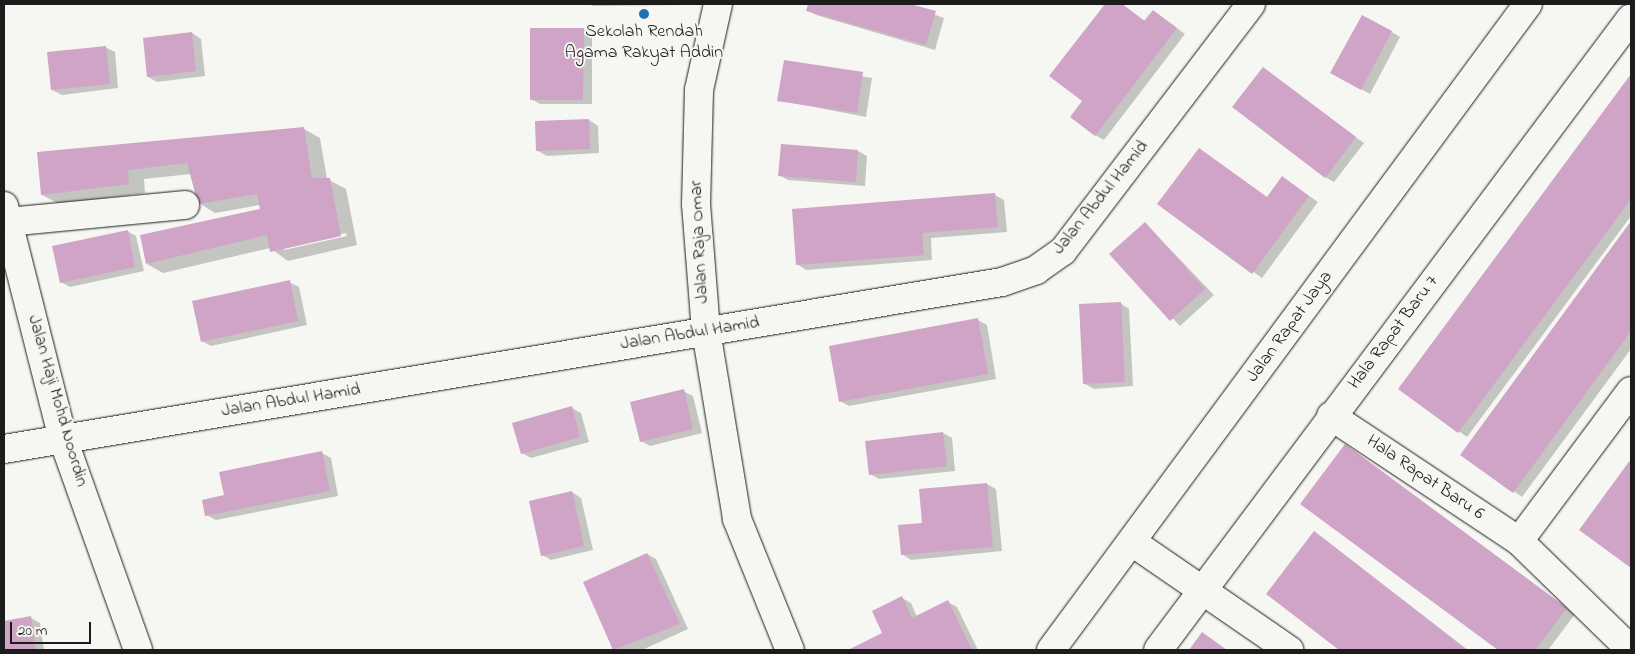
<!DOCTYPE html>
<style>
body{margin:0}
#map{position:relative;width:1635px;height:654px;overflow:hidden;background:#f6f6f2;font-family:"Indie Flower",sans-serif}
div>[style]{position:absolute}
.shadow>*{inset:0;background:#0003}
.building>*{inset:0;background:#d0a4c6}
.roads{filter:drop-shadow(0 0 1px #1c1c1c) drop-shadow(0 0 1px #1c1c1c)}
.street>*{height:28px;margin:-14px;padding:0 14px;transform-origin:14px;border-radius:14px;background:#f6f6f2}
.secondary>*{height:28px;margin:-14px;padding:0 14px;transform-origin:14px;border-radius:14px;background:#f6f6f2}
.dots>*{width:14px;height:14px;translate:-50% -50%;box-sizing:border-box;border:2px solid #f6f6f2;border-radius:50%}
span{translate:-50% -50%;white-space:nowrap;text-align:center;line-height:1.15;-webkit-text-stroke:4px #f6f6f2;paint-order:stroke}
.poi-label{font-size:18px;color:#1c1c1c}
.street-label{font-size:18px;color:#1c1c1c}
.frame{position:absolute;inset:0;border:5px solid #1c1c1c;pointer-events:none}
.scale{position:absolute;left:10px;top:622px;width:81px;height:22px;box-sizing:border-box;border:2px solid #1c1c1c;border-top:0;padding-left:6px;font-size:15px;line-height:18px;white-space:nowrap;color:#1c1c1c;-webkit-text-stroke:4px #f6f6f2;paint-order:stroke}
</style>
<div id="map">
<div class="shadow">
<div style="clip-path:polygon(589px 4px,685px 4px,685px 5px,593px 6px)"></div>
<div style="clip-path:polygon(809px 4px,905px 4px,944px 18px,935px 50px,816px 15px,807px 10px)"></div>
<div style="clip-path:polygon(1107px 4px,1122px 4px,1145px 21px,1153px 11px,1185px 34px,1104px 140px,1095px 135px,1084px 101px,1051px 76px)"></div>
<div style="clip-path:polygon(583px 29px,592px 35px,592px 104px,540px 104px,531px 99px)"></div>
<div style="clip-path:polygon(1392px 32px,1400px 37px,1370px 94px,1341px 78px)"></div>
<div style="clip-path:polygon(192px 33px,201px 39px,205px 76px,157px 82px,148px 77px)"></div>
<div style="clip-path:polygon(105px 47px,115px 52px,118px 88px,62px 95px,52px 90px)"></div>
<div style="clip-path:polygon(785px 62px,872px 78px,866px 117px,778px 100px)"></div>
<div style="clip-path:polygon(1263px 69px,1364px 143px,1334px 182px,1325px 177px)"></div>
<div style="clip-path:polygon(1631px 76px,1631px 216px,1467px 437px,1400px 389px)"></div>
<div style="clip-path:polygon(589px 120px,598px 126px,599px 153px,547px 156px,538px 151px)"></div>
<div style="clip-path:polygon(evenodd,304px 129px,320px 138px,327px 179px,346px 189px,357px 245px,288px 261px,270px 248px,163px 273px,147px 264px,262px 210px,260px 205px,215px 213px,199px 203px,191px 174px,144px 179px,145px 193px,59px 204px,42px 195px,38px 153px,304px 129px,346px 233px,347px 236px,284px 250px,284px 247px,346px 233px)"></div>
<div style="clip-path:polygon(782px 145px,858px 151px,867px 156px,865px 186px,788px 180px,779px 175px)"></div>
<div style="clip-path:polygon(1199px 149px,1268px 198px,1283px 178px,1318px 202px,1262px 278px,1159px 204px)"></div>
<div style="clip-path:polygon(995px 195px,1004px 200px,1007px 232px,931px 238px,932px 260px,806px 270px,797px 264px,793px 210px)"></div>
<div style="clip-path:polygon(1145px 223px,1214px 295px,1180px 326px,1111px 254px)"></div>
<div style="clip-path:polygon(1631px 223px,1631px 349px,1522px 497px,1462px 454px)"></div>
<div style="clip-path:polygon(127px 231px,136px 236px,144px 271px,70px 287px,61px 282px)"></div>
<div style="clip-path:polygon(289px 282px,299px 287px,307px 325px,211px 346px,202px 341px)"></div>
<div style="clip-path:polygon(1120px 303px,1129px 309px,1133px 386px,1094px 389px,1085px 384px)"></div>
<div style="clip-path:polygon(978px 320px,987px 325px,996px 379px,849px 406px,840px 401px)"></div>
<div style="clip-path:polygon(683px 391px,693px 396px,702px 433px,650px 446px,641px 441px)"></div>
<div style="clip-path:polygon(572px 408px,581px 413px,589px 442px,531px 458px,522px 453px)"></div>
<div style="clip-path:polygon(943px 433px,952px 438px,955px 471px,879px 479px,870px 474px)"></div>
<div style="clip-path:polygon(1354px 451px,1575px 614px,1548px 650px,1500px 650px,1302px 504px)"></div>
<div style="clip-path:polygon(322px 453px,331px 458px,338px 496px,216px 520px,206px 515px,225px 496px)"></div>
<div style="clip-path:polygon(1631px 461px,1631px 566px,1581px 530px)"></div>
<div style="clip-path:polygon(987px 484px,996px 489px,1002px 551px,911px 560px,902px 554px,923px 525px)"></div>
<div style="clip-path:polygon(572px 492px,581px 498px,593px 550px,551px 560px,542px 555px)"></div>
<div style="clip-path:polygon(1323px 538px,1468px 650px,1341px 650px,1267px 593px)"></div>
<div style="clip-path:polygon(647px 554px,656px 559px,688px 629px,642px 650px,615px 650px,584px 583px)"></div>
<div style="clip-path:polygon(902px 598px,911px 603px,917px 617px,948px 602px,957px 607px,978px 650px,851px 650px,884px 634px)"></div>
<div style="clip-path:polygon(31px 618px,40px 623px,44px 650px,4px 650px,4px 622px)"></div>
</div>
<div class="building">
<div style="clip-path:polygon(808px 4px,910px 4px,936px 11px,926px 45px,806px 11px)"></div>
<div style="clip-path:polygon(1105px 4px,1122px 4px,1144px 21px,1153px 10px,1177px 28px,1095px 136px,1070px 117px,1082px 101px,1049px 76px)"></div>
<div style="clip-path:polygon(1362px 15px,1392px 31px,1361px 90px,1330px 73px)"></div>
<div style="clip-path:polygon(530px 28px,584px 28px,583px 100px,530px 100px)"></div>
<div style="clip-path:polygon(192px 32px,196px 71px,147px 77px,143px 38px)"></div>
<div style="clip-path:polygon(106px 46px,110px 84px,51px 90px,47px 52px)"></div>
<div style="clip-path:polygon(784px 60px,863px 72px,857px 113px,777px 101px)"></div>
<div style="clip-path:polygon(1263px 67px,1356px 137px,1325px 178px,1232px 107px)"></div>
<div style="clip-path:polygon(1631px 74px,1631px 199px,1458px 433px,1398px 389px)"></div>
<div style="clip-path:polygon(589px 119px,590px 149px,536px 151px,535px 121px)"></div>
<div style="clip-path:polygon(304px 127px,312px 178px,330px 178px,341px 236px,270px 252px,267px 235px,146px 264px,140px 235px,260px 209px,257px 194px,198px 204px,187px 163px,128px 170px,129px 184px,41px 195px,37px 152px)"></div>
<div style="clip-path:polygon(781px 144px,858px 150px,856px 182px,778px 176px)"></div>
<div style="clip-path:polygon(1199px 148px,1267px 197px,1282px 176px,1309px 196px,1252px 274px,1157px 204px)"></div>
<div style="clip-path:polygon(995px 193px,998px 227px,922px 233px,924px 255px,796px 265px,792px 209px)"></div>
<div style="clip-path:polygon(1631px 221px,1631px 331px,1513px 493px,1460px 455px)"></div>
<div style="clip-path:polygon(1145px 222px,1205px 289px,1170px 321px,1109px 254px)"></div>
<div style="clip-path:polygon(128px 230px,135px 267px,60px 283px,52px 246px)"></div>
<div style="clip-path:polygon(290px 280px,298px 321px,201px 342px,192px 301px)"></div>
<div style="clip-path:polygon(1121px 302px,1125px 382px,1083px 384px,1079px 304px)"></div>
<div style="clip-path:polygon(978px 318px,988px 374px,839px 402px,829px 346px)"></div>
<div style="clip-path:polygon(684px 389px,693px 429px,640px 442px,630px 402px)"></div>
<div style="clip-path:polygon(572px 406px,580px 437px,521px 454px,512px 423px)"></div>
<div style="clip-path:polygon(943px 432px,947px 466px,869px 475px,865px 441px)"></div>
<div style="clip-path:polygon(1345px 444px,1567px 608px,1535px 650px,1498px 650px,1300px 504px)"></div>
<div style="clip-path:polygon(322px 451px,330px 491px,205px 516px,202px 500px,224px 495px,219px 472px)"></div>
<div style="clip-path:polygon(1631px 459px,1631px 568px,1579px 530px)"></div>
<div style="clip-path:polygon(987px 483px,993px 547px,901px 555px,898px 525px,922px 523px,919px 489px)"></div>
<div style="clip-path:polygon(572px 491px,584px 546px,541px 556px,529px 501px)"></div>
<div style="clip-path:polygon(1314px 531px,1467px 650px,1339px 650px,1266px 594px)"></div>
<div style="clip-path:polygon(647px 553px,680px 624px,613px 650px,583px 582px)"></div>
<div style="clip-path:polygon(902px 596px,912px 618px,948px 600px,972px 650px,848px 650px,882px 633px,872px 611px)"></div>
<div style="clip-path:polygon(31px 616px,36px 650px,4px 650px,4px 621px)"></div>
<div style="clip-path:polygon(1202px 632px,1227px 650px,1189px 650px)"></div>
</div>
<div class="roads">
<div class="street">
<div style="left:718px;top:4px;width:88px;rotate:102.5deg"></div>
<div style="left:699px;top:90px;width:114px;rotate:91.5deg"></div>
<div style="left:696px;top:204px;width:127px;rotate:85.5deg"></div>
<div style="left:706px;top:331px;width:191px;rotate:80.6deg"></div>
<div style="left:737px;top:519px;width:141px;rotate:68deg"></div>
<div style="left:4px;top:206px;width:240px;rotate:75.8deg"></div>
<div style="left:63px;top:439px;width:224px;rotate:70.4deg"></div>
<div style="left:8px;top:222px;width:178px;rotate:-5.5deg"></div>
<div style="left:1331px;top:416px;width:226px;rotate:33.6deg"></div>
<div style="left:1519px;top:541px;width:156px;rotate:44.2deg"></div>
<div style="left:4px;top:449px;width:1012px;rotate:-9.5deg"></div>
<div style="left:1002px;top:282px;width:36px;rotate:-19deg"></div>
<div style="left:1036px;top:270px;width:33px;rotate:-35deg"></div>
<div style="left:1063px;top:251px;width:310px;rotate:-52.7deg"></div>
<div style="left:1519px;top:541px;width:187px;rotate:-53.3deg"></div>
<div style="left:1132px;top:542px;width:191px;rotate:34.5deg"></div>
<div style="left:1158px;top:650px;width:789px;rotate:-53.19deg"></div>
</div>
<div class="secondary">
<div style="left:1051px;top:650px;width:803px;rotate:-53.56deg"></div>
</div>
</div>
<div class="dots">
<div style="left:644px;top:14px;background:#1f6fb2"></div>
</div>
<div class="poi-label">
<span style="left:644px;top:43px">Sekolah Rendah<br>Agama Rakyat Addin</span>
</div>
<div class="street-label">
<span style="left:1101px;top:198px;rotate:-51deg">Jalan Abdul Hamid</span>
<span style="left:700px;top:242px;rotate:-93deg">Jalan Raja Omar</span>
<span style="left:1290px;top:327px;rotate:-54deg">Jalan Rapat Jaya</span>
<span style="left:1394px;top:333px;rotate:-53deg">Hala Rapat Baru 7</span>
<span style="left:690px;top:334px;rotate:-9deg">Jalan Abdul Hamid</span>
<span style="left:57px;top:401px;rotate:74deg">Jalan Haji Mohd Noordin</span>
<span style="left:291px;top:401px;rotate:-9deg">Jalan Abdul Hamid</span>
<span style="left:1425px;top:478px;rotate:34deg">Hala Rapat Baru 6</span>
</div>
<div class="frame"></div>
<div class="scale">20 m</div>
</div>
